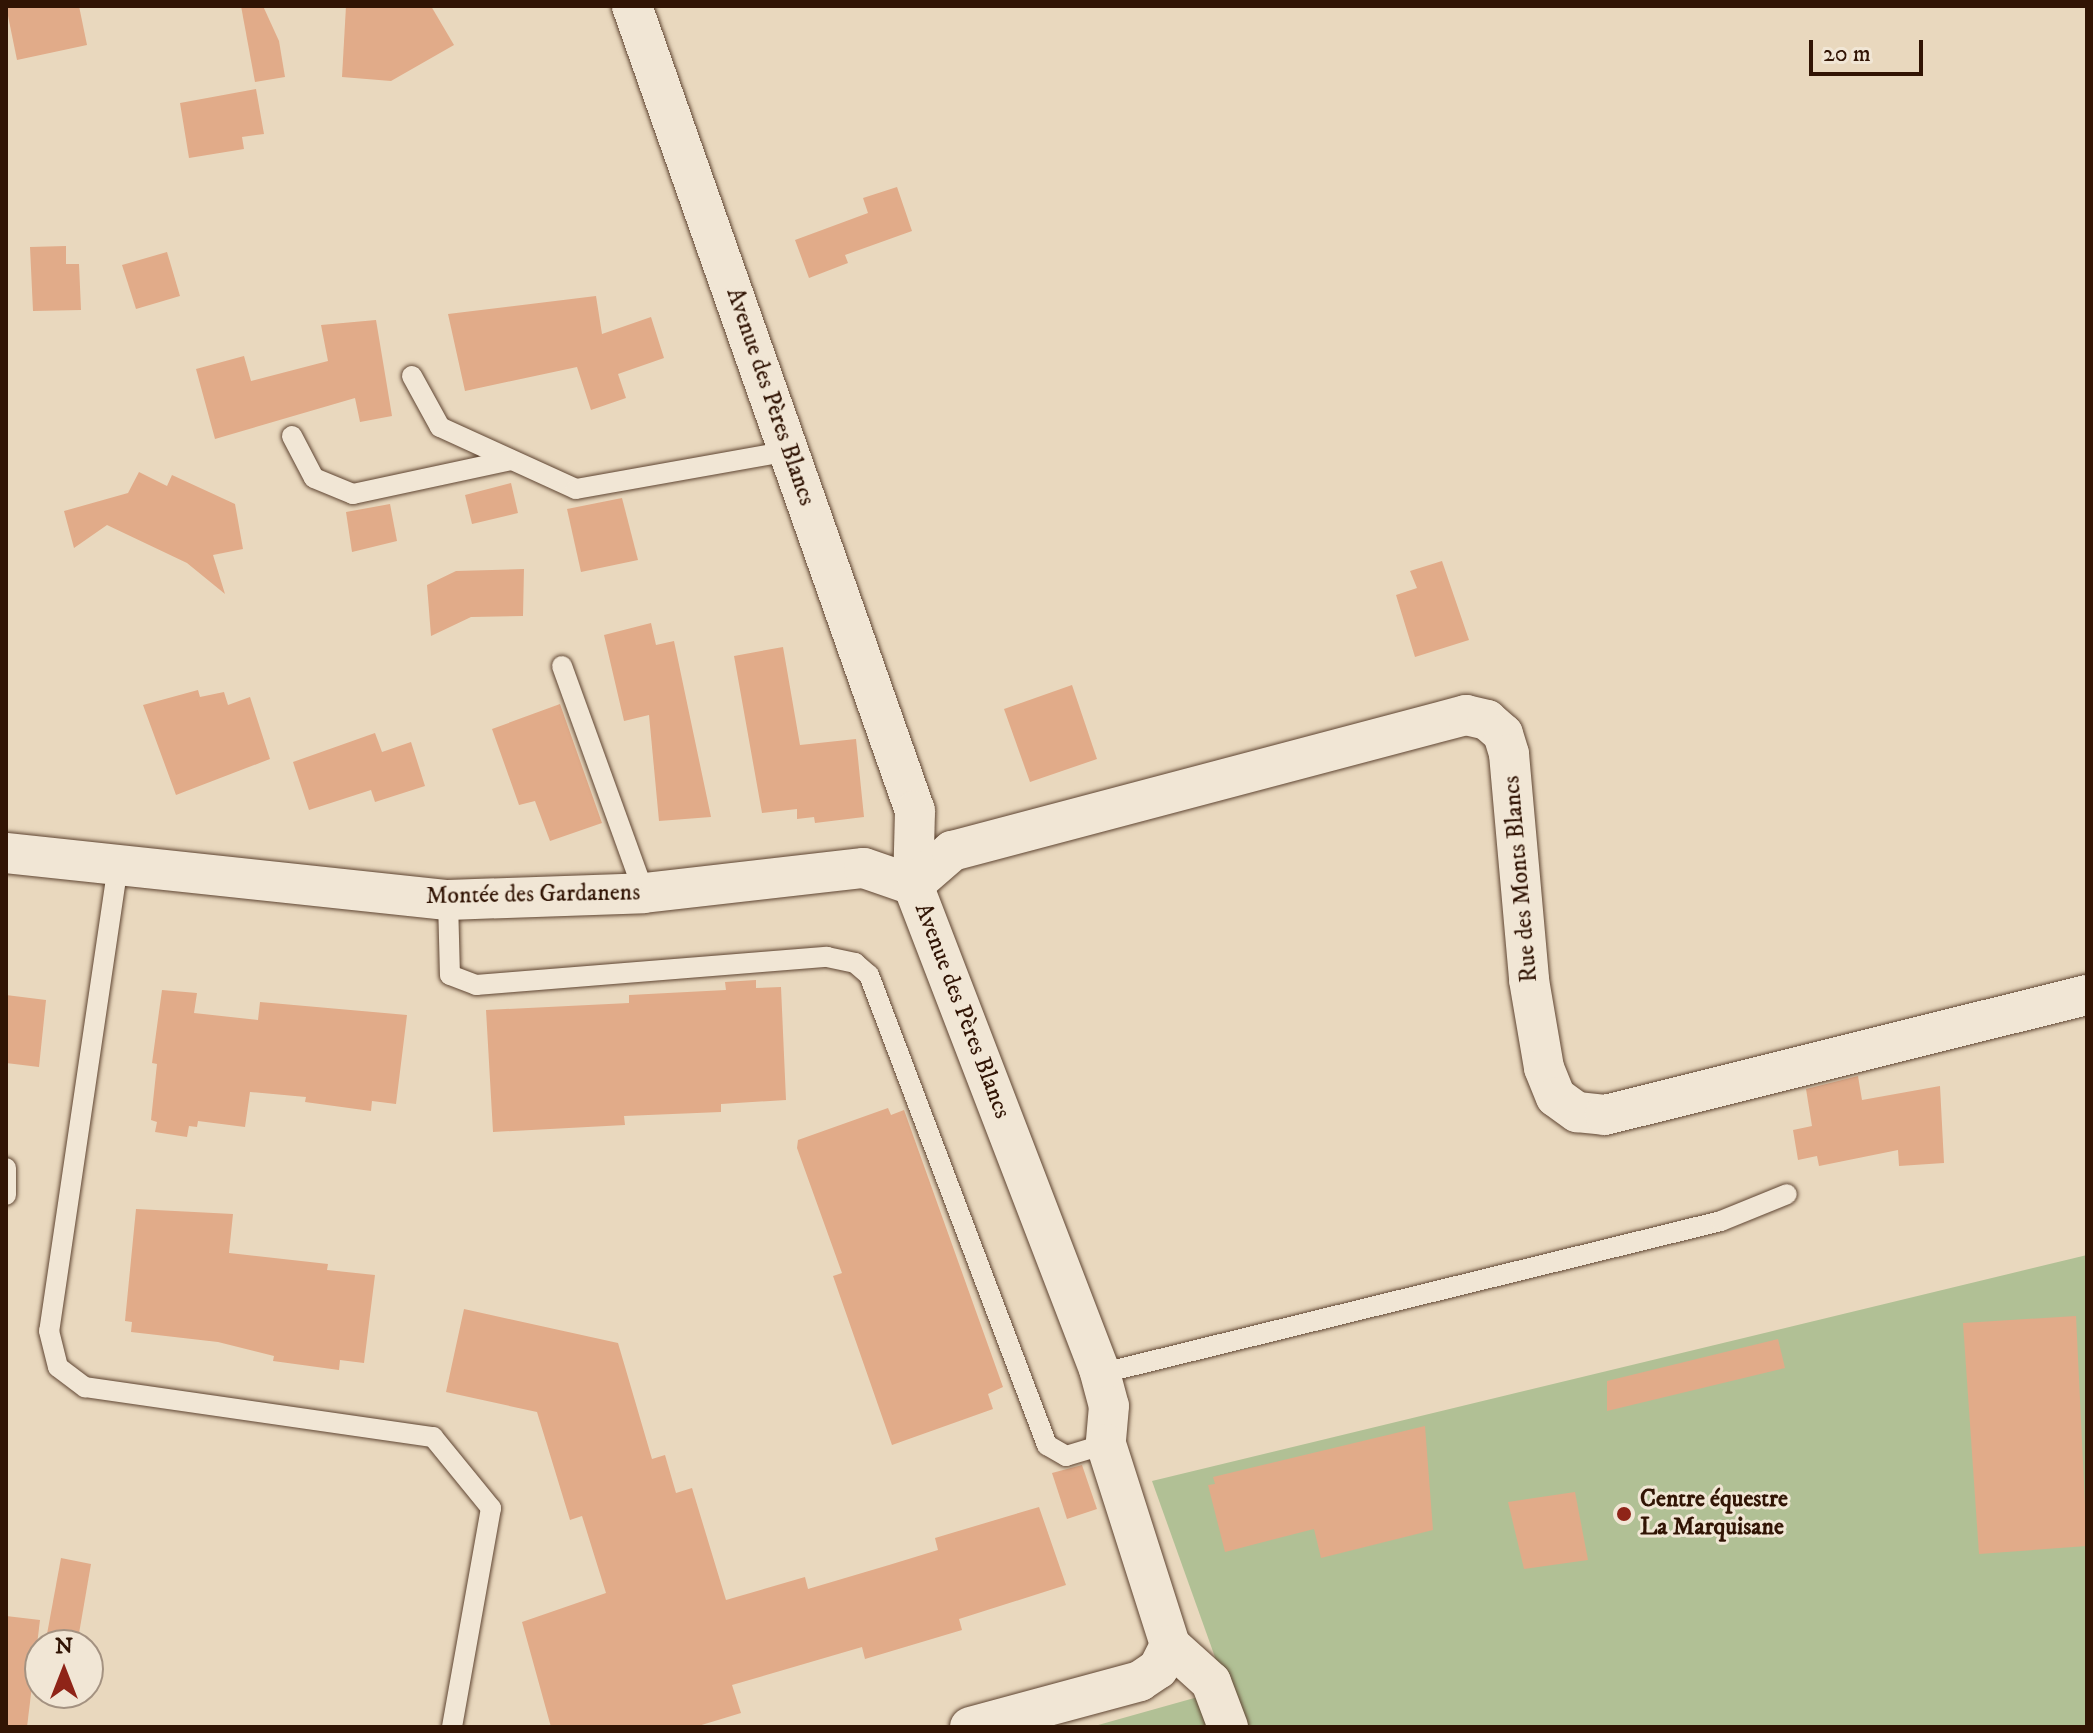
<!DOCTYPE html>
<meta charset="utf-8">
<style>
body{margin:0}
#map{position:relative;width:2093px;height:1733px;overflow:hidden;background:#e9d8be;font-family:"IM FELL DW Pica",serif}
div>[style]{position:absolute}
.green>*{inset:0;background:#b1c095}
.building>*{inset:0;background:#e1ab89}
.roads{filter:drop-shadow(0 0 2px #5f4532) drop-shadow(0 0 2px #5f4532)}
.lane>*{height:20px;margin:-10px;padding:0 10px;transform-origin:10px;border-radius:10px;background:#f1e6d5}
.street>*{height:40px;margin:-20px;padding:0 20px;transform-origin:20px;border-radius:20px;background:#f1e6d5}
.dots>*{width:22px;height:22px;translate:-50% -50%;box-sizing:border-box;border:4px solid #f1e6d5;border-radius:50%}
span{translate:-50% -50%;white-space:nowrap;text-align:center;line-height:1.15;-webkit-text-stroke:6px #f1e6d5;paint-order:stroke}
.street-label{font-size:24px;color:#311404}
.poi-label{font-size:24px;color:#311404;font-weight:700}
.left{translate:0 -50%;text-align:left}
.frame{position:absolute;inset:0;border:8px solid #311404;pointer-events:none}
.north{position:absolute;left:24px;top:1629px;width:80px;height:80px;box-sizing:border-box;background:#f1e6d5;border:2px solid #a49281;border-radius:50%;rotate:0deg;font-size:22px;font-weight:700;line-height:32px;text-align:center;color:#311404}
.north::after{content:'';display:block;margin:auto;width:28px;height:36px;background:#8f2418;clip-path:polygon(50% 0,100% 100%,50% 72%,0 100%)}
.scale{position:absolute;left:1809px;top:40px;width:114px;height:36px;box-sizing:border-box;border:4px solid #311404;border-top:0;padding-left:10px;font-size:24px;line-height:28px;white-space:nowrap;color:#311404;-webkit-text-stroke:6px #f1e6d5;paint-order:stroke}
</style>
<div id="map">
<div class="green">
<div style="clip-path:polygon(2087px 1255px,2087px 1727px,1240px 1727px,1152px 1481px)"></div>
<div style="clip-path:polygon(1205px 1695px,1217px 1727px,1091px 1727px)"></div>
</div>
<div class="building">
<div style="clip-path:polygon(6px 6px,79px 6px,87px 45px,17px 60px)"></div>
<div style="clip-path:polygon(241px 6px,263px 6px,279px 41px,285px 77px,255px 82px)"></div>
<div style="clip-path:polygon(346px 6px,431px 6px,454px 45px,391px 81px,342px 77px)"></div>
<div style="clip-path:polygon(256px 89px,264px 134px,242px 137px,244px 149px,189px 158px,180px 103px)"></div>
<div style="clip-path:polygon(897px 187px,912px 231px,845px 255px,848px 263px,809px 278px,795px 240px,868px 213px,863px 198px)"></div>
<div style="clip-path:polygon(66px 246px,66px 264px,79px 264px,81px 310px,33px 311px,30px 247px)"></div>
<div style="clip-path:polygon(167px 252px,180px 296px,136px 309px,122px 265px)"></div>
<div style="clip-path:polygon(596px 296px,602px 334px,651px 317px,664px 358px,618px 374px,626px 398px,591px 410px,577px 367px,465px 391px,448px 314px)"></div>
<div style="clip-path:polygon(376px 320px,392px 416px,360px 422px,355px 398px,215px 439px,196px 369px,244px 356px,251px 381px,328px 361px,321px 325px)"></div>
<div style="clip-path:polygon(139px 472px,167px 486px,172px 475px,235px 504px,243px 549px,213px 555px,225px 594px,187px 563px,107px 525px,74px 548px,64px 511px,128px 493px)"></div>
<div style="clip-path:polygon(511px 483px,518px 513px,472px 524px,465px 495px)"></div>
<div style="clip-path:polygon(622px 498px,638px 560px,581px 572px,567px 509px)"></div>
<div style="clip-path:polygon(390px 504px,397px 541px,352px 552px,346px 512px)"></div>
<div style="clip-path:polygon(1442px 561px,1469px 640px,1415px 657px,1396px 595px,1417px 588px,1410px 571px)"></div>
<div style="clip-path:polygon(524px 569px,523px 616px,471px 617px,431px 636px,427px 585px,456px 571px)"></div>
<div style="clip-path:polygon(651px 623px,656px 645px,674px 641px,711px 817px,659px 821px,649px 715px,624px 721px,604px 635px)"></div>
<div style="clip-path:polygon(783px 647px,800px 745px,856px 739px,864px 817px,815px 823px,814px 817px,797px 819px,797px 809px,762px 813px,734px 656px)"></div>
<div style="clip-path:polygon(1072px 685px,1097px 759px,1030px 782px,1004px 709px)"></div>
<div style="clip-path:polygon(198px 690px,200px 697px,224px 692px,228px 705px,250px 697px,270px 759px,176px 795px,143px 705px)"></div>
<div style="clip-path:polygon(560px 704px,602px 823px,550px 841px,535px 801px,519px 805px,492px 729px)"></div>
<div style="clip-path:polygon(375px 733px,382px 752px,411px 742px,425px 786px,375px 802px,371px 790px,309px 810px,293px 762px)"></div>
<div style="clip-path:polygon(756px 980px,756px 988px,781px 987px,786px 1100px,721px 1104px,721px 1112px,624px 1116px,625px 1125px,493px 1132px,486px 1010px,629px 1003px,629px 995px,726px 990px,725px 982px)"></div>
<div style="clip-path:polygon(162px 990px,197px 993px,194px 1013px,258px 1020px,260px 1002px,407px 1015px,396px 1104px,372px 1101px,371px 1111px,305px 1102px,306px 1097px,250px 1092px,245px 1127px,198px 1121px,197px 1127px,189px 1126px,187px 1137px,155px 1132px,157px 1122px,151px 1120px,157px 1064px,152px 1063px)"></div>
<div style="clip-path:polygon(6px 995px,46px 1000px,39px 1067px,6px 1063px)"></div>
<div style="clip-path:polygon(1858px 1076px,1862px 1100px,1940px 1086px,1944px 1163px,1899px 1166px,1898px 1150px,1819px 1166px,1817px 1156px,1798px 1160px,1793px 1130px,1812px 1126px,1806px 1089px)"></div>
<div style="clip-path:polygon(888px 1108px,891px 1115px,904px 1110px,1003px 1387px,988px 1394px,993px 1409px,892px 1445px,833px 1276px,842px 1273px,797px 1148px,798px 1140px)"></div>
<div style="clip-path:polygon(136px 1209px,233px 1214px,229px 1253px,328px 1264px,327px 1270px,375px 1275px,364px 1363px,340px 1360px,339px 1370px,273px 1361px,274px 1356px,218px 1342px,131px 1332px,132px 1322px,125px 1321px)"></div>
<div style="clip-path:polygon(464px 1309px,618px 1343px,652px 1459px,665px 1455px,676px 1493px,692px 1488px,726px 1600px,805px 1577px,808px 1589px,889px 1565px,938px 1550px,935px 1538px,1039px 1507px,1066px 1585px,959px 1619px,962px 1630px,865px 1659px,862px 1647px,732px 1685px,741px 1713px,695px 1727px,551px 1727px,522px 1622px,606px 1593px,582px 1516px,570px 1520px,537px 1412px,446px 1392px)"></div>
<div style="clip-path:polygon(2076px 1316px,2087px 1546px,1979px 1554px,1963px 1323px)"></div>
<div style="clip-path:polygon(1778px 1339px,1785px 1368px,1607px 1411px,1607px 1381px)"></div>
<div style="clip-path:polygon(1425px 1426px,1433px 1530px,1321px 1558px,1314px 1529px,1225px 1552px,1208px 1485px,1215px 1484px,1213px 1477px)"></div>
<div style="clip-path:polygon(1082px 1465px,1097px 1509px,1067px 1519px,1052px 1473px)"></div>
<div style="clip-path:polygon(1575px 1492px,1588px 1560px,1524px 1569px,1508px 1502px)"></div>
<div style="clip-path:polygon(61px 1558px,91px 1564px,77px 1645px,45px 1645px)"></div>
<div style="clip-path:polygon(6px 1616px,40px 1620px,27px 1727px,6px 1727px)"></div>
</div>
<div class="roads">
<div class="lane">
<div style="left:412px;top:376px;width:58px;rotate:61.2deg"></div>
<div style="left:440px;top:427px;width:149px;rotate:24.5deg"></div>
<div style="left:576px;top:489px;width:216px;rotate:-10.1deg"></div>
<div style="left:292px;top:436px;width:47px;rotate:62.4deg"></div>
<div style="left:314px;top:478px;width:42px;rotate:22.3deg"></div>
<div style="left:353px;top:494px;width:162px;rotate:-12.1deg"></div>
<div style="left:562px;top:666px;width:241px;rotate:70.1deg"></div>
<div style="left:118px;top:865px;width:471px;rotate:98.4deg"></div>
<div style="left:49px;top:1331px;width:37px;rotate:76deg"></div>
<div style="left:58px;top:1367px;width:34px;rotate:37deg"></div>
<div style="left:85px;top:1387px;width:352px;rotate:8.2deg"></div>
<div style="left:433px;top:1437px;width:92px;rotate:50.8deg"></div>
<div style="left:491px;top:1508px;width:222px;rotate:100.1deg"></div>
<div style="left:448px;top:900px;width:75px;rotate:88.5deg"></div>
<div style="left:450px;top:975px;width:28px;rotate:21deg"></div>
<div style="left:476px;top:985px;width:352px;rotate:-4.6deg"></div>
<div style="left:827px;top:957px;width:29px;rotate:12deg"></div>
<div style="left:855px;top:963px;width:18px;rotate:41deg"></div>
<div style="left:869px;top:975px;width:503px;rotate:69.26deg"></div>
<div style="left:1047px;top:1445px;width:22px;rotate:30deg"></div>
<div style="left:1066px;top:1456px;width:42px;rotate:-16.7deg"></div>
<div style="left:6px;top:1168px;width:27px;rotate:90deg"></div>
<div style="left:1099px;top:1369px;width:16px;rotate:4deg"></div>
<div style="left:1115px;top:1370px;width:624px;rotate:-13.81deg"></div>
<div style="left:1721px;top:1221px;width:71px;rotate:-22.2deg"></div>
</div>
<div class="street">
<div style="left:632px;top:6px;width:853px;rotate:70.63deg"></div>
<div style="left:915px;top:811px;width:74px;rotate:91.5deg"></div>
<div style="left:913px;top:885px;width:519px;rotate:68.98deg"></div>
<div style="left:1099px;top:1369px;width:38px;rotate:75deg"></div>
<div style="left:1109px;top:1406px;width:38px;rotate:95deg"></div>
<div style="left:1106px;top:1444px;width:211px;rotate:72.3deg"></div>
<div style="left:1170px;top:1645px;width:55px;rotate:42.1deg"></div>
<div style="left:1211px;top:1682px;width:48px;rotate:69.3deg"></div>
<div style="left:6px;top:853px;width:444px;rotate:6.1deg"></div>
<div style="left:448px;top:900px;width:196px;rotate:-2deg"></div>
<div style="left:644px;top:893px;width:221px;rotate:-6.5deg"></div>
<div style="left:864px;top:868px;width:52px;rotate:19.1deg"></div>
<div style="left:913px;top:885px;width:52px;rotate:-41.1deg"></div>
<div style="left:952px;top:851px;width:532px;rotate:-14.82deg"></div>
<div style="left:1466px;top:715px;width:22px;rotate:13deg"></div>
<div style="left:1487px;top:720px;width:21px;rotate:41deg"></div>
<div style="left:1503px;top:734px;width:21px;rotate:73deg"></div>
<div style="left:1509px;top:754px;width:227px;rotate:84.9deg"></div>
<div style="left:1529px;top:980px;width:89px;rotate:80.3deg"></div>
<div style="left:1544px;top:1068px;width:31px;rotate:68deg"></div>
<div style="left:1556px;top:1097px;width:26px;rotate:36deg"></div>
<div style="left:1577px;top:1112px;width:28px;rotate:6deg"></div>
<div style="left:1605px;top:1115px;width:497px;rotate:-14deg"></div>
<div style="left:970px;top:1727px;width:176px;rotate:-15.1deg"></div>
<div style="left:1140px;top:1681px;width:22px;rotate:-34deg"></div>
<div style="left:1158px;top:1669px;width:27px;rotate:-63deg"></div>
</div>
</div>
<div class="dots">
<div style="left:1624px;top:1514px;background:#8f2418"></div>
</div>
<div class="street-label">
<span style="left:770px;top:397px;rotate:71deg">Avenue des Pères Blancs</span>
<span style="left:1521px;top:879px;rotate:-95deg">Rue des Monts Blancs</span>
<span style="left:533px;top:895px;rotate:-1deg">Montée des Gardanens</span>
<span style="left:962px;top:1011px;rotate:69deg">Avenue des Pères Blancs</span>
</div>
<div class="poi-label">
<span class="left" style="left:1640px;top:1514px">Centre équestre<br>La Marquisane</span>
</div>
<div class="frame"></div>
<div class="north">N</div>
<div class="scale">20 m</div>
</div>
